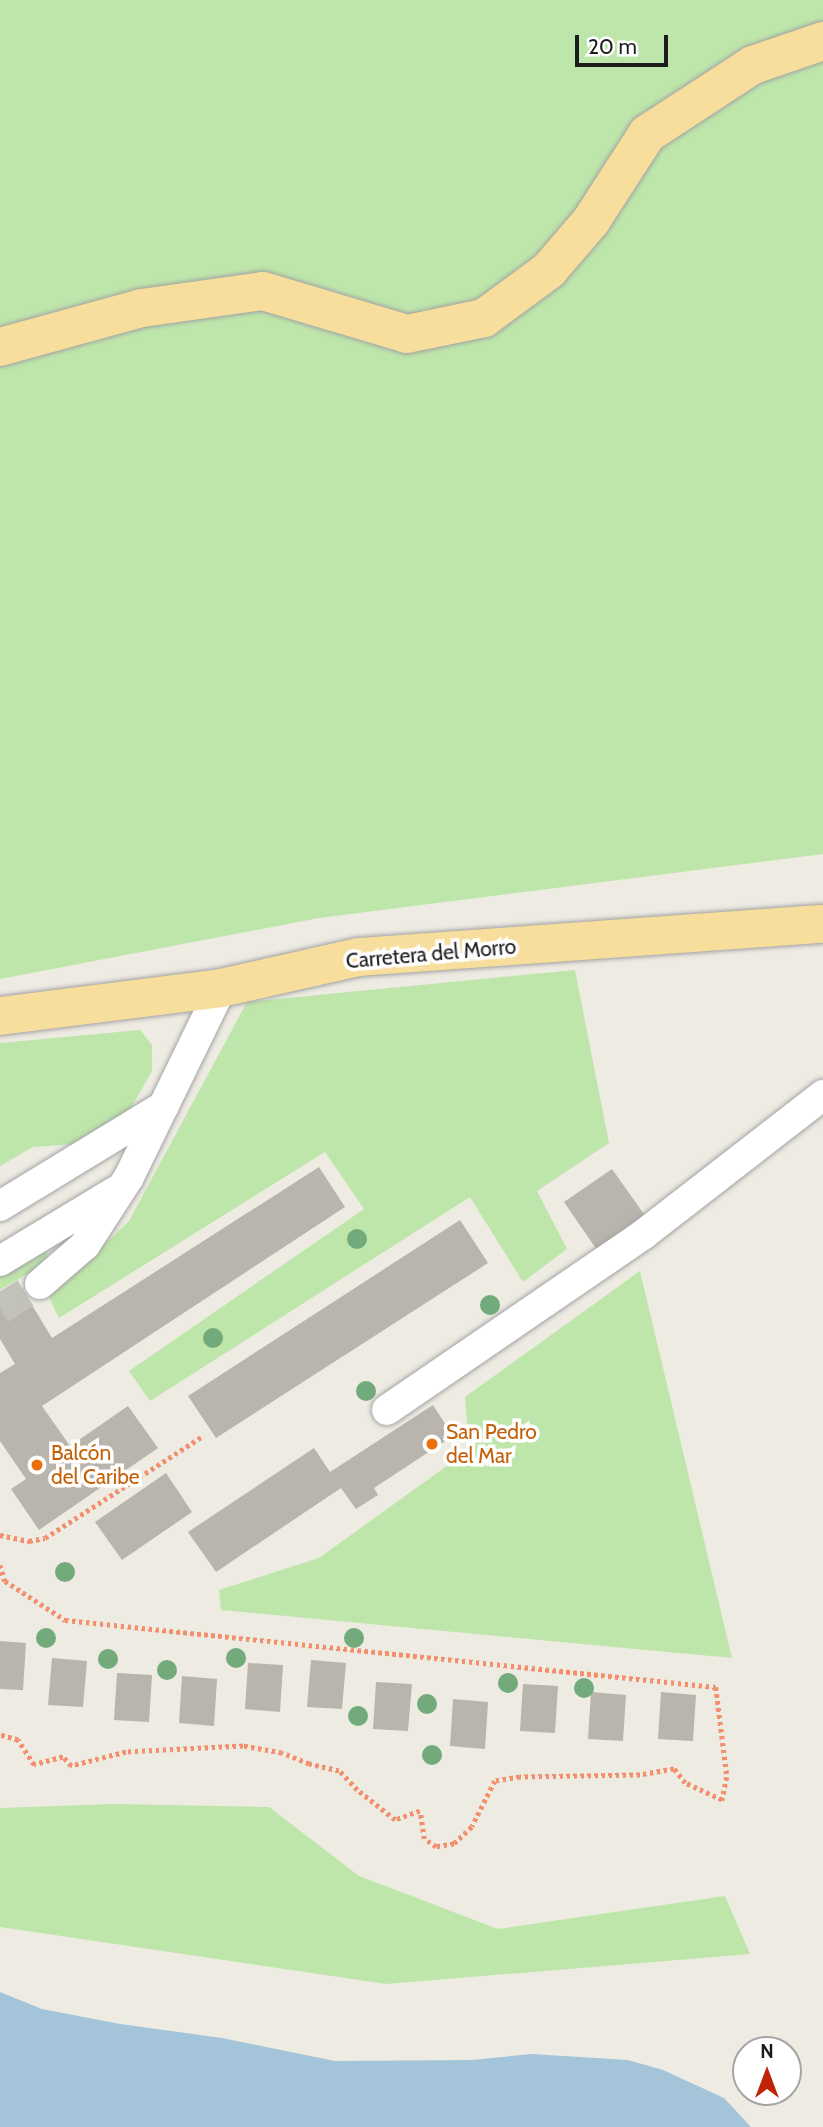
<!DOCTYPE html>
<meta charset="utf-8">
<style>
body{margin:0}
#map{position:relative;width:823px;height:2127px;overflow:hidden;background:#edebe2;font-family:Cabin,sans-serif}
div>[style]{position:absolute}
.grass>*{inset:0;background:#bee6aa}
.water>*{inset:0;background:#a4c5d9}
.building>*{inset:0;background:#b9b4ac}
.minor-tunnel>*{height:30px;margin-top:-15px;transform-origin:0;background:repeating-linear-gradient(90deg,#c3c2ba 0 30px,transparent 0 45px)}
.path>*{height:4.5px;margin-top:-2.25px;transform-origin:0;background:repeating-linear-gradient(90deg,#f48f6d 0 3.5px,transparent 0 7px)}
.roads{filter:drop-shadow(0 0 2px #a3a3a3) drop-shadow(0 0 2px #a3a3a3)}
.minor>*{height:30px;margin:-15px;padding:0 15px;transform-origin:15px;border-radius:15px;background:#fff}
.major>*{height:38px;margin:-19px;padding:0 19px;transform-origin:19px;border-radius:19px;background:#f8de9d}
.trees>*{width:20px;height:20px;margin:-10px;border-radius:50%;background:#73aa7c}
.dots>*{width:19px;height:19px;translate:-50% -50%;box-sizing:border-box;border:4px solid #fff;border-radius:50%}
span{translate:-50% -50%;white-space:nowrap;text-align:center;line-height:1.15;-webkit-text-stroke:7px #fff;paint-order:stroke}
.street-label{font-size:21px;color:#1c1c1c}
.food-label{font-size:21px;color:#c56008}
.left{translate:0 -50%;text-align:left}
.north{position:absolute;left:732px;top:2036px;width:70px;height:70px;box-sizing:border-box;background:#fff;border:2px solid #a4a4a4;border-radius:50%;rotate:0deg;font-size:19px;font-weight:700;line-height:28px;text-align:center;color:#1c1c1c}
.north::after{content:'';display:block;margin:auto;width:24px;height:32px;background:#c02408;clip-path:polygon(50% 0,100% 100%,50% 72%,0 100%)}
.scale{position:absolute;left:575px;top:35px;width:93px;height:32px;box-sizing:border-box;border:4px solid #1c1c1c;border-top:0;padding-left:9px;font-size:21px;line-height:24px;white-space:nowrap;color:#1c1c1c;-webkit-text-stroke:5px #fff;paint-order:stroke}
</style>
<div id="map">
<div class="grass">
<div style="clip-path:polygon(0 0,823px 0,823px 854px,319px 918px,0 979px)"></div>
<div style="clip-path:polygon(575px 970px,609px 1143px,537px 1191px,567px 1249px,523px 1282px,470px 1197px,150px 1401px,129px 1371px,364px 1209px,325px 1152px,59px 1318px,49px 1297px,129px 1221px,247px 1002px)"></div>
<div style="clip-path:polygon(140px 1030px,152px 1045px,152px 1071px,125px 1118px,77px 1144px,33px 1147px,0 1166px,0 1043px)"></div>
<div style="clip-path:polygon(46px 1249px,49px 1261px,0 1290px,0 1272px)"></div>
<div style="clip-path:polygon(640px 1271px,732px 1658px,221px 1610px,219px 1590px,319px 1558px,469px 1450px,465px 1397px)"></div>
<div style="clip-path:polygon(114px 1804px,269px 1807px,359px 1876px,498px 1929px,725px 1896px,750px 1954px,386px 1984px,0 1927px,0 1808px)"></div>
</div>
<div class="water">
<div style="clip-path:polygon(0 1992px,42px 2009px,120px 2024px,222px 2038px,335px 2061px,472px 2060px,531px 2054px,628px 2060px,663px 2070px,724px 2098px,751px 2127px,0 2127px)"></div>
</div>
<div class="building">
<div style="clip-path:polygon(319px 1167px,345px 1207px,42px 1406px,70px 1446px,128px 1406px,158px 1448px,39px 1530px,11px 1489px,26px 1479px,0 1441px,0 1373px,15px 1364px,0 1339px,0 1292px,18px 1282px,52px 1338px)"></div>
<div style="clip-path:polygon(612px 1169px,646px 1217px,597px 1250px,564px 1202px)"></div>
<div style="clip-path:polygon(460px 1220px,488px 1263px,216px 1438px,188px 1396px)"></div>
<div style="clip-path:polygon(433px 1405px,453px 1436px,374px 1488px,378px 1495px,356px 1509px,341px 1488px,216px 1572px,188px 1532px,314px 1448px,330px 1472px)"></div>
<div style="clip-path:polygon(166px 1473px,192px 1512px,122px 1560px,95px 1522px)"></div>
<div style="clip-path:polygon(0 1641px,26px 1643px,23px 1690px,0 1689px)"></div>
<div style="clip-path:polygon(52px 1658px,87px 1661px,83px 1707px,48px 1705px)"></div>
<div style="clip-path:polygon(311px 1660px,346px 1663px,342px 1709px,307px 1707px)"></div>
<div style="clip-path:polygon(248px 1663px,283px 1665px,280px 1712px,245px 1709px)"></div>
<div style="clip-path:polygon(117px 1673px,152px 1675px,149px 1722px,114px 1720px)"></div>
<div style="clip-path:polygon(182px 1676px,217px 1679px,214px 1726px,179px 1723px)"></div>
<div style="clip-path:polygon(376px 1682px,412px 1684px,408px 1731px,373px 1729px)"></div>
<div style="clip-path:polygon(523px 1684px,558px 1686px,555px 1733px,520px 1731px)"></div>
<div style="clip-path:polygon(591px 1692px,626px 1695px,623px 1741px,588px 1739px)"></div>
<div style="clip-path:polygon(661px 1692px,696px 1695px,693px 1741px,658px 1739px)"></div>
<div style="clip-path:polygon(453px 1699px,488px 1702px,485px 1749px,450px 1746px)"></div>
</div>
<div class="minor-tunnel">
<div style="left:0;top:1309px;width:47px;rotate:-32deg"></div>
</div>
<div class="path">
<div style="left:0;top:1535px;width:30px;rotate:12deg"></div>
<div style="left:29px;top:1541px;width:16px;rotate:-11deg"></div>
<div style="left:45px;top:1538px;width:189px;rotate:-32.9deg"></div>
<div style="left:0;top:1565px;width:17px;rotate:73deg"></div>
<div style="left:5px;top:1581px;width:72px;rotate:33deg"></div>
<div style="left:65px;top:1620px;width:654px;rotate:5.88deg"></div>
<div style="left:716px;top:1687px;width:91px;rotate:83deg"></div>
<div style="left:727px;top:1777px;width:24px;rotate:102deg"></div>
<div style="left:722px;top:1800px;width:41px;rotate:-155.3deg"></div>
<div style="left:685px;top:1783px;width:18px;rotate:-128deg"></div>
<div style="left:674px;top:1769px;width:35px;rotate:170deg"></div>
<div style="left:640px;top:1775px;width:120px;rotate:179deg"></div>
<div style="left:520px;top:1777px;width:25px;rotate:171deg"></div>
<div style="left:495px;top:1781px;width:51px;rotate:116.6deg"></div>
<div style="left:472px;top:1827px;width:25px;rotate:137deg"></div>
<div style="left:454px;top:1844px;width:18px;rotate:171deg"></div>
<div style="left:436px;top:1847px;width:14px;rotate:-146deg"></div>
<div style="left:424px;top:1839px;width:28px;rotate:-98deg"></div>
<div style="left:420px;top:1811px;width:27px;rotate:160deg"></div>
<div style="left:395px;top:1820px;width:48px;rotate:-141.7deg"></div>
<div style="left:357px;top:1790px;width:26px;rotate:-133deg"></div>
<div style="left:339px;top:1771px;width:31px;rotate:-167deg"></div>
<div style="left:309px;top:1764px;width:29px;rotate:-158deg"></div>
<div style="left:282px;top:1753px;width:40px;rotate:-170deg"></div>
<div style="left:243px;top:1746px;width:117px;rotate:177.1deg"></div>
<div style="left:126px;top:1752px;width:57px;rotate:165.7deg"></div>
<div style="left:71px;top:1766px;width:12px;rotate:-132deg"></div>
<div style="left:63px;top:1757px;width:30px;rotate:165deg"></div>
<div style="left:34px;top:1765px;width:30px;rotate:-123deg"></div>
<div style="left:18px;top:1740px;width:19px;rotate:-164deg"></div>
</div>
<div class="roads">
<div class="minor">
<div style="left:0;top:1206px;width:192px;rotate:-31.4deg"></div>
<div style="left:0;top:1261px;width:135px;rotate:-31.1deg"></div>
<div style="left:40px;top:1284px;width:60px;rotate:-40.9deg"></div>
<div style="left:85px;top:1245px;width:81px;rotate:-57.1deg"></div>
<div style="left:129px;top:1177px;width:210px;rotate:-64deg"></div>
<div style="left:387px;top:1410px;width:311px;rotate:-34.4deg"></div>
<div style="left:644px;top:1234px;width:227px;rotate:-37.8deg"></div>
</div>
<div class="major">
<div style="left:0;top:347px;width:147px;rotate:-15.4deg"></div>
<div style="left:142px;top:308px;width:122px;rotate:-8deg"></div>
<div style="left:263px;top:291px;width:150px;rotate:16.6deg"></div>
<div style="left:407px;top:334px;width:79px;rotate:-11.7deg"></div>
<div style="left:484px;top:318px;width:81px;rotate:-36.4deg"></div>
<div style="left:549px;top:270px;width:65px;rotate:-49.4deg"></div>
<div style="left:591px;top:221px;width:103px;rotate:-57.2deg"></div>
<div style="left:647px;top:134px;width:126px;rotate:-33.1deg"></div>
<div style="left:753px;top:65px;width:74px;rotate:-18.9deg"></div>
<div style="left:0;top:1016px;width:223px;rotate:-7.2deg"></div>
<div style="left:221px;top:988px;width:141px;rotate:-12.7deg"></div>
<div style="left:359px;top:957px;width:465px;rotate:-4.1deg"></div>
</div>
</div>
<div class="trees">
<div style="left:357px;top:1239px"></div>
<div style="left:490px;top:1305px"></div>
<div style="left:213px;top:1338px"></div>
<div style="left:366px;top:1391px"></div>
<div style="left:65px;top:1572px"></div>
<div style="left:46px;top:1638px"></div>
<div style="left:354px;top:1638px"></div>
<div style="left:236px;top:1658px"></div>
<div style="left:108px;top:1659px"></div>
<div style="left:167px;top:1670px"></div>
<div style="left:508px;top:1683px"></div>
<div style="left:584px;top:1688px"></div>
<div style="left:427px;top:1704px"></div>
<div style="left:358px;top:1716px"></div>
<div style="left:432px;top:1755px"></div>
</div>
<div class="dots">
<div style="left:432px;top:1444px;background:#e8710a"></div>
<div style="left:37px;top:1465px;background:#e8710a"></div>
</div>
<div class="street-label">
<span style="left:431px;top:954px;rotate:-5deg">Carretera del Morro</span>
</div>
<div class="food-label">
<span class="left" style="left:446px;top:1444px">San Pedro<br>del Mar</span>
<span class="left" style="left:51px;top:1465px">Balcón<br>del Caribe</span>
</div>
<div class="north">N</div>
<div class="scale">20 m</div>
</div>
